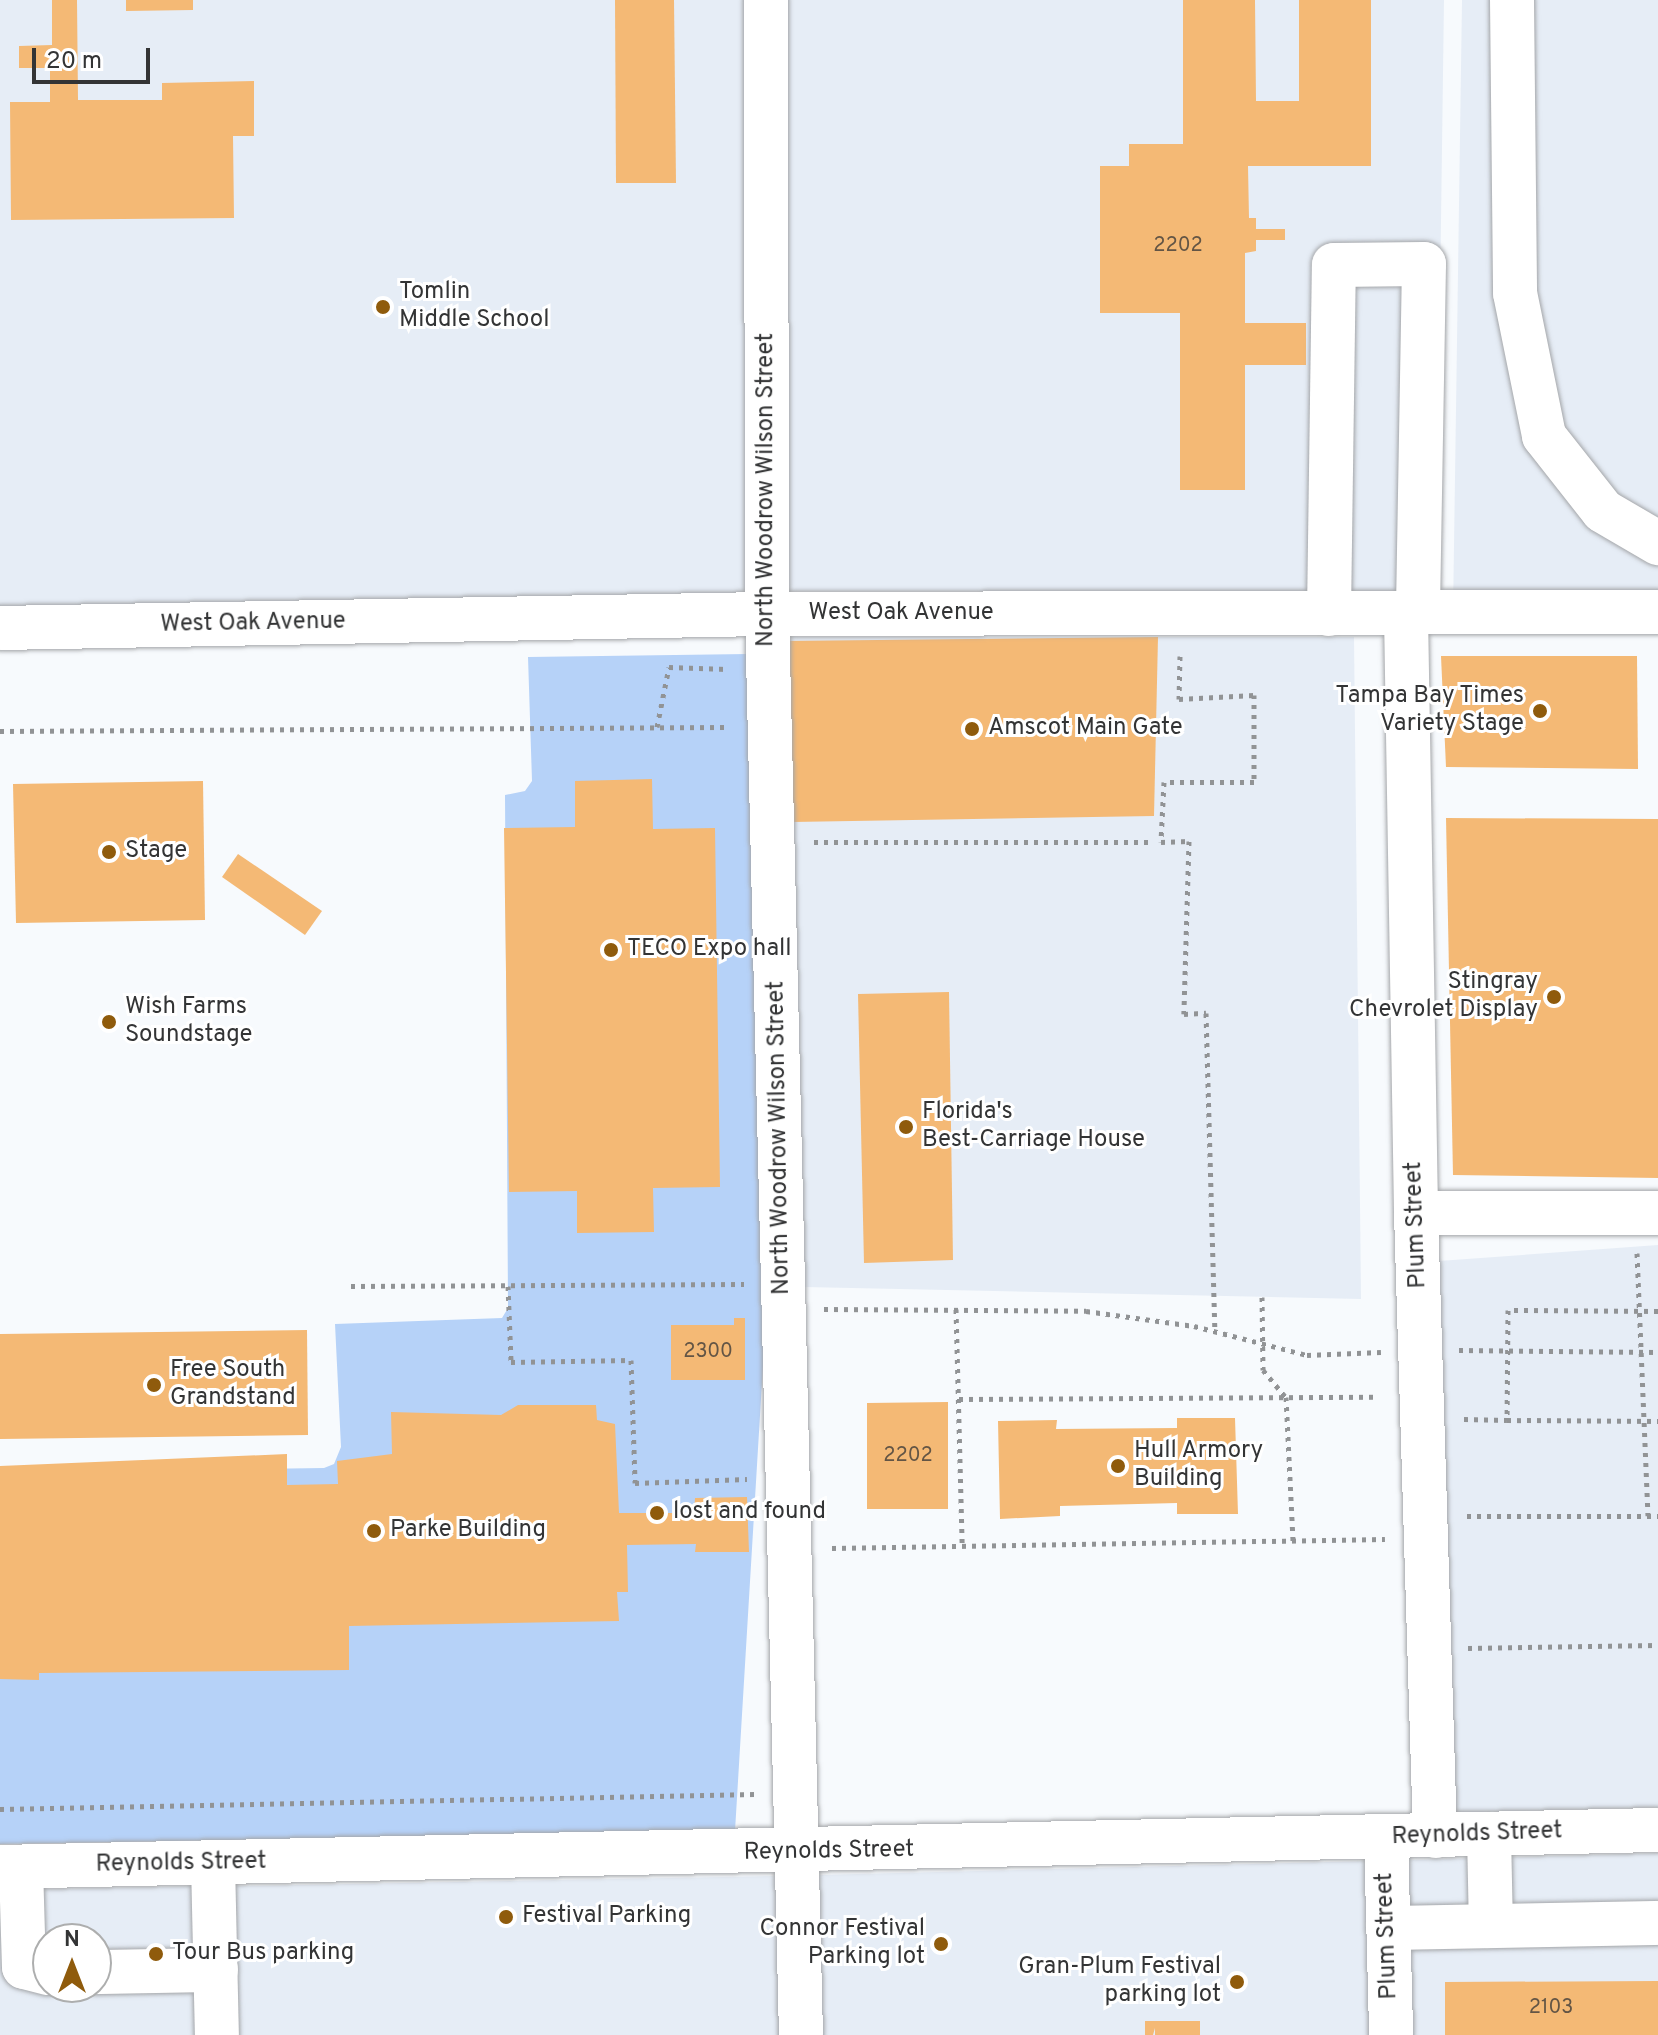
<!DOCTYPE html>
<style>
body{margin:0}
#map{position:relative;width:1658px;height:2035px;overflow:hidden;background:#f7fafd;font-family:Overpass,sans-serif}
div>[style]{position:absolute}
.built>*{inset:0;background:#e6edf6}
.green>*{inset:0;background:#b6d2f8}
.building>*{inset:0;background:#f4b975}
.path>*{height:5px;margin-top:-2.5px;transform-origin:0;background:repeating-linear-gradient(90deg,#919395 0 4px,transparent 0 10px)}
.roads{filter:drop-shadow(0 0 2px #a4a6a9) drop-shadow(0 0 2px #a4a6a9)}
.minor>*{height:44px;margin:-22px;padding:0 22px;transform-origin:22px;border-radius:22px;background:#fff}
.major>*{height:44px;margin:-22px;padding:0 22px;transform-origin:22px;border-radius:22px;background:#fff}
.dots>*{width:22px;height:22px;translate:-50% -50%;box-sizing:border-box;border:4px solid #fff;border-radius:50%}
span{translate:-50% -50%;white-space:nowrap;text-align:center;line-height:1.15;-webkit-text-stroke:6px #fff;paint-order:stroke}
.number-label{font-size:20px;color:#635545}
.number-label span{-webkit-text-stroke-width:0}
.poi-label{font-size:24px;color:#333435}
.left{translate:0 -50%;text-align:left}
.right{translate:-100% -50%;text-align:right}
.street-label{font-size:24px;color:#333435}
.north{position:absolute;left:32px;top:1923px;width:80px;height:80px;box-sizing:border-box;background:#fff;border:2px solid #adaeae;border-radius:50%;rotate:0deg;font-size:22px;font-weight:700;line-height:32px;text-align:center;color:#333435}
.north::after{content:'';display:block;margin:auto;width:28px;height:36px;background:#8f5b0c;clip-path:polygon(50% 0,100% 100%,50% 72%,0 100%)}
.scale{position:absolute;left:32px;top:48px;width:118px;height:36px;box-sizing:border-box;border:4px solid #333435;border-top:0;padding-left:10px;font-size:24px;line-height:28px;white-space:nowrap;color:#333435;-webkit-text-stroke:6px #fff;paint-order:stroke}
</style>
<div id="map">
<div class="built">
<div style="clip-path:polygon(0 0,766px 0,767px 614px,0 630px)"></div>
<div style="clip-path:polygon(787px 0,1444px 0,1436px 591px,787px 591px)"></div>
<div style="clip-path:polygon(1462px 0,1658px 0,1658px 612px,1453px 614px)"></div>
<div style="clip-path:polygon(788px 637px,1354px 637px,1361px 1299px,804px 1287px)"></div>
<div style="clip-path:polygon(1658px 1245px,1658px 1807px,1445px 1813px,1439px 1261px)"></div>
<div style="clip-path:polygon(1658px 1853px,1658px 2035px,1411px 2035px,1407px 1860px)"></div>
<div style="clip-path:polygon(1366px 1861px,1370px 2035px,821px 2035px,818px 1875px)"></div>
<div style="clip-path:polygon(777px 1876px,781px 2035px,238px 2035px,234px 1886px)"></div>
<div style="clip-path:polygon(evenodd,193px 1886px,197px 2035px,0 2035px,0 1890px,193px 1886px,48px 1939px,96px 1939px,96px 1987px,48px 1987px,48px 1939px)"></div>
</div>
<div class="green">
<div style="clip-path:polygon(748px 654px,764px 1349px,735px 1831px,0 1844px,0 1473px,324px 1468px,334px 1464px,341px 1447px,335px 1324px,502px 1318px,508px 1308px,505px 795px,525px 791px,532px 781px,528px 657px)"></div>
</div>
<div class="building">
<div style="clip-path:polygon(52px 0,77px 0,78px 100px,162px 100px,162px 83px,254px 81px,254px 136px,233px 136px,234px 218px,11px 220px,10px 102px,50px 102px,50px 68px,19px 68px,19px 46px,52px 45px)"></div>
<div style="clip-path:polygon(126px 0,193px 0,193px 10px,126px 11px)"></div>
<div style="clip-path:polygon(615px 0,674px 0,676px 183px,616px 183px)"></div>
<div style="clip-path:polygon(1183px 0,1255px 0,1256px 101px,1299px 101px,1299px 0,1371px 0,1371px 166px,1248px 166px,1249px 218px,1256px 218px,1256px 229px,1285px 229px,1285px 240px,1256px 240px,1256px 251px,1245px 253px,1245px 323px,1306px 323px,1306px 365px,1245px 365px,1245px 490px,1180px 490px,1180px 313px,1100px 313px,1100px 166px,1129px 166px,1129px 144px,1183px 144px)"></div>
<div style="clip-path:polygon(1158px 637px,1154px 816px,792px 822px,783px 641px)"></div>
<div style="clip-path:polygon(1441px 656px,1637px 656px,1638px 769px,1446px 767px)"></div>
<div style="clip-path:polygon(652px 779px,653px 829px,715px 828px,720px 1187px,653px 1188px,654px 1232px,577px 1233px,577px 1191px,509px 1192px,504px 828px,575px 827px,575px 781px)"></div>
<div style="clip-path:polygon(203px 781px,205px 920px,16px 923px,13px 784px)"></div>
<div style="clip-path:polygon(1446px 818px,1658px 819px,1658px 1178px,1453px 1175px)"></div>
<div style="clip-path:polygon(238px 854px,322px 911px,305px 935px,222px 877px)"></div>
<div style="clip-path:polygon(949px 992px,953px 1260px,864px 1263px,858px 994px)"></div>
<div style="clip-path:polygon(734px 1318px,745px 1318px,745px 1380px,671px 1380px,671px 1325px,734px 1325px)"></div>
<div style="clip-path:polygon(307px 1330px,308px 1435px,0 1439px,0 1334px)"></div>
<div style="clip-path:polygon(948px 1402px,948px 1509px,867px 1509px,867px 1403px)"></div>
<div style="clip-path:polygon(518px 1405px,596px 1405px,597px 1420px,615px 1424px,619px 1513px,694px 1513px,695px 1498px,747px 1497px,749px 1552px,695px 1552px,696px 1544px,627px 1545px,628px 1592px,617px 1592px,619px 1621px,349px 1626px,349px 1670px,39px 1673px,39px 1680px,0 1679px,0 1466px,287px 1454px,287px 1485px,338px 1484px,337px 1461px,392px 1454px,391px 1412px,501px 1415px)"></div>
<div style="clip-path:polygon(1177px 1418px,1235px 1418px,1238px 1514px,1177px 1514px,1177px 1503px,1060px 1506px,1060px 1516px,1000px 1519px,998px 1421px,1057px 1420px,1056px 1429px,1177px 1428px)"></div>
<div style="clip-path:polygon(1658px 1981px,1658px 2035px,1445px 2035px,1445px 1982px)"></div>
<div style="clip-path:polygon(1145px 2021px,1200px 2021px,1200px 2035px,1155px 2035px,1155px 2028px,1153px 2035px,1145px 2035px)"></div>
</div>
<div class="path">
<div style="left:1180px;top:656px;width:43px;rotate:91.3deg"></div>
<div style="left:1179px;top:699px;width:75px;rotate:-3.1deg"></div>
<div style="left:1254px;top:695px;width:87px;rotate:90deg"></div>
<div style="left:1254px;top:782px;width:90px;rotate:180deg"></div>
<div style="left:1164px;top:782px;width:60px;rotate:92.9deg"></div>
<div style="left:1161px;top:842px;width:28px;rotate:-2deg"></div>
<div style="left:1189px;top:841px;width:173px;rotate:91.7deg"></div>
<div style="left:1184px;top:1014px;width:22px;rotate:-3deg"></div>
<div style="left:1206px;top:1013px;width:319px;rotate:88.4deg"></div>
<div style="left:657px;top:727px;width:61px;rotate:-78.7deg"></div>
<div style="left:669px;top:667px;width:58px;rotate:2deg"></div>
<div style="left:0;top:731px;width:727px;rotate:-0.32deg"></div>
<div style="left:814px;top:842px;width:335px"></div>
<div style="left:1637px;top:1253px;width:263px;rotate:87.6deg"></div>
<div style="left:351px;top:1286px;width:393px;rotate:-0.3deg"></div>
<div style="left:508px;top:1286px;width:76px;rotate:87.7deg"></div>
<div style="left:511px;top:1362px;width:120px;rotate:-1deg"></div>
<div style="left:631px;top:1360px;width:123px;rotate:88.1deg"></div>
<div style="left:635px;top:1483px;width:112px;rotate:-2deg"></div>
<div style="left:1262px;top:1297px;width:73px;rotate:89.2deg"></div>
<div style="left:1263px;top:1370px;width:35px;rotate:50deg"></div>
<div style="left:1286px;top:1397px;width:144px;rotate:87.2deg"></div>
<div style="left:824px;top:1309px;width:262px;rotate:0.4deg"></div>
<div style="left:1086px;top:1311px;width:109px;rotate:7.9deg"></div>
<div style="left:1194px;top:1326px;width:117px;rotate:14.4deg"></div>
<div style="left:1307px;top:1355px;width:74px;rotate:-2.3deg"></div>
<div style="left:956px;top:1309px;width:237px;rotate:88.5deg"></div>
<div style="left:1658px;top:1311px;width:150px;rotate:-179.6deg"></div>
<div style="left:1508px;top:1310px;width:110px;rotate:90.5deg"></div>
<div style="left:1507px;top:1420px;width:151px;rotate:0.4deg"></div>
<div style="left:1459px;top:1350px;width:199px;rotate:0.6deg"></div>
<div style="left:959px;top:1399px;width:420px;rotate:-0.3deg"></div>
<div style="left:1464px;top:1419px;width:43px;rotate:1.3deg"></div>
<div style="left:1467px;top:1516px;width:191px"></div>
<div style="left:832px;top:1548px;width:553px;rotate:-0.93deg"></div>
<div style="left:1468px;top:1648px;width:190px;rotate:-0.9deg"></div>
<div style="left:0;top:1809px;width:755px;rotate:-1.14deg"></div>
</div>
<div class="roads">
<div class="minor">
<div style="left:766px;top:0;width:614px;rotate:89.91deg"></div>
<div style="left:767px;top:614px;width:1421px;rotate:88.63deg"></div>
<div style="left:1512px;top:0;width:293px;rotate:89.4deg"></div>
<div style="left:1515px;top:293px;width:146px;rotate:78.5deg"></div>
<div style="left:1544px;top:436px;width:95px;rotate:51.8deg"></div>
<div style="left:1603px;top:511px;width:64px;rotate:30.2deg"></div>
<div style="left:1329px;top:614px;width:349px;rotate:-89.2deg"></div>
<div style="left:1334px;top:265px;width:90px;rotate:-0.6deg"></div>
<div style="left:1424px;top:264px;width:350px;rotate:91deg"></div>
<div style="left:1406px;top:614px;width:599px;rotate:89.04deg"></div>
<div style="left:1416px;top:1213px;width:623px;rotate:88.25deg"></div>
<div style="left:0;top:628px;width:767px;rotate:-1.05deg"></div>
<div style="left:767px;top:614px;width:891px;rotate:-0.13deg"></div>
<div style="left:1416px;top:1213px;width:242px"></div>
<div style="left:1489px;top:1834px;width:92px;rotate:88.8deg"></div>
<div style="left:1386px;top:1838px;width:197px;rotate:88.5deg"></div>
<div style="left:213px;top:1863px;width:172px;rotate:88.7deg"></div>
<div style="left:21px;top:1867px;width:100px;rotate:88.3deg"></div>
<div style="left:24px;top:1967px;width:25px;rotate:14deg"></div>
<div style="left:1388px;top:1928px;width:270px;rotate:-1.1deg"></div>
<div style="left:96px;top:1972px;width:120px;rotate:-1deg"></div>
</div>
<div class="major">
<div style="left:0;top:1867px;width:1658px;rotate:-1.28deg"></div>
</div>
</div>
<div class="dots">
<div style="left:383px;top:307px;background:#8f5b0c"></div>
<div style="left:1540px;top:711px;background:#8f5b0c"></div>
<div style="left:972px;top:729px;background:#8f5b0c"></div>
<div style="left:109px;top:852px;background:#8f5b0c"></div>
<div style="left:611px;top:950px;background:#8f5b0c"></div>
<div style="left:1554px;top:997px;background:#8f5b0c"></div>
<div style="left:109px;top:1022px;background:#8f5b0c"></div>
<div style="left:906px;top:1127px;background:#8f5b0c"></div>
<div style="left:154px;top:1385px;background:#8f5b0c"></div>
<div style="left:1118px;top:1466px;background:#8f5b0c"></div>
<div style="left:657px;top:1513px;background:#8f5b0c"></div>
<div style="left:374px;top:1531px;background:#8f5b0c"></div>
<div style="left:506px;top:1917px;background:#8f5b0c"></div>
<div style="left:941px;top:1944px;background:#8f5b0c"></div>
<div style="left:156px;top:1954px;background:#8f5b0c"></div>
<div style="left:1237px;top:1982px;background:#8f5b0c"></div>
</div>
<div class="number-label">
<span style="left:1178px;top:246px">2202</span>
<span style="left:708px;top:1352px">2300</span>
<span style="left:908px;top:1456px">2202</span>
<span style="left:1551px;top:2008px">2103</span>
</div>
<div class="poi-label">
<span class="left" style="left:399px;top:307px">Tomlin<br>Middle School</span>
<span class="right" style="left:1524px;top:711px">Tampa Bay Times<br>Variety Stage</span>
<span class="left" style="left:988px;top:729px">Amscot Main Gate</span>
<span class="left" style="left:125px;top:852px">Stage</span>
<span class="left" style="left:627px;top:950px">TECO Expo hall</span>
<span class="right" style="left:1538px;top:997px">Stingray<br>Chevrolet Display</span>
<span class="left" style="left:125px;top:1022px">Wish Farms<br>Soundstage</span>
<span class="left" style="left:922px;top:1127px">Florida's<br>Best-Carriage House</span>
<span class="left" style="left:170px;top:1385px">Free South<br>Grandstand</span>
<span class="left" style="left:1134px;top:1466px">Hull Armory<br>Building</span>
<span class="left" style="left:673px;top:1513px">lost and found</span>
<span class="left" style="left:390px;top:1531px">Parke Building</span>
<span class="left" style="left:522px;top:1917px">Festival Parking</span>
<span class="right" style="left:925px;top:1944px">Connor Festival<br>Parking lot</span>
<span class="left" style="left:172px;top:1954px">Tour Bus parking</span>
<span class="right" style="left:1221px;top:1982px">Gran-Plum Festival<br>parking lot</span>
</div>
<div class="street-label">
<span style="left:767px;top:490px;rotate:-90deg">North Woodrow Wilson Street</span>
<span style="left:901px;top:614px">West Oak Avenue</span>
<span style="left:253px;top:624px;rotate:-1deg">West Oak Avenue</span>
<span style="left:780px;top:1138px;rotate:-91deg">North Woodrow Wilson Street</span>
<span style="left:1417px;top:1225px;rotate:-92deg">Plum Street</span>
<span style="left:1477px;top:1835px;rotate:-2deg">Reynolds Street</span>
<span style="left:829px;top:1852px;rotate:-1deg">Reynolds Street</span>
<span style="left:181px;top:1864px;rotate:-1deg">Reynolds Street</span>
<span style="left:1388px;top:1936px;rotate:-92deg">Plum Street</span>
</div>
<div class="north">N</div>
<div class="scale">20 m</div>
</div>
